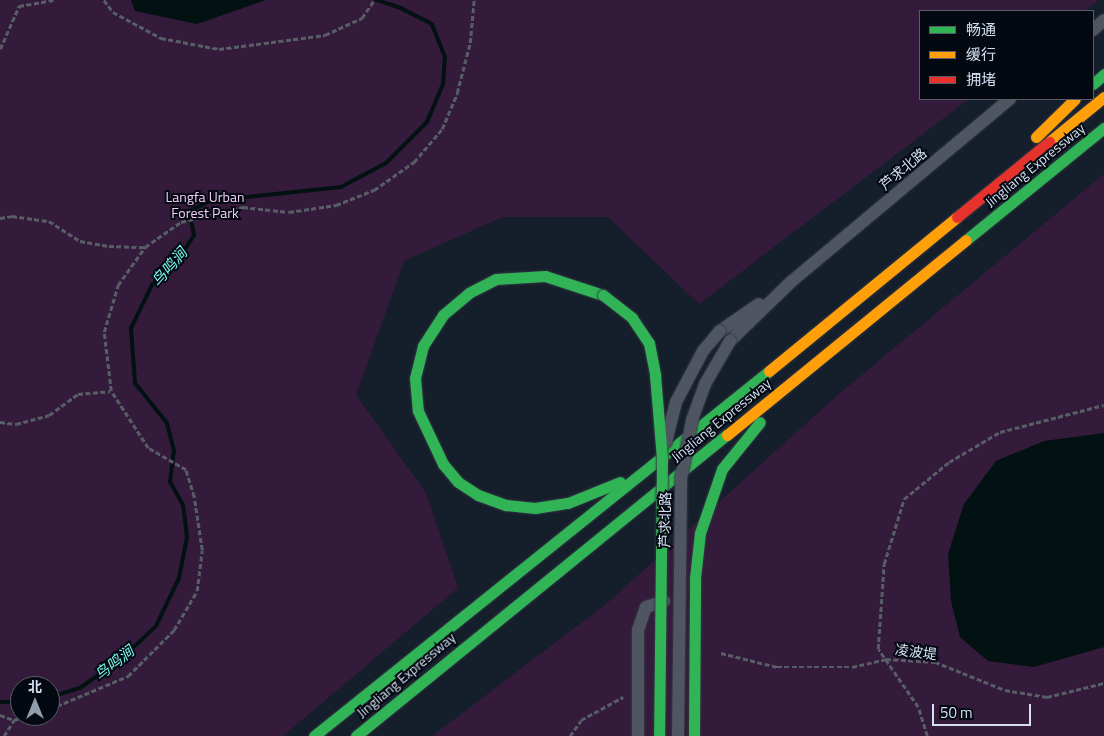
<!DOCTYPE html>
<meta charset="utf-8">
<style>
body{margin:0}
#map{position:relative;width:1104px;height:736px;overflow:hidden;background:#151e2b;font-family:"Titillium Web","Noto Sans SC",sans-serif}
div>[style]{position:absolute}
.green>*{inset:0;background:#341b3b}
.water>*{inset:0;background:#021111}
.stream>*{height:4px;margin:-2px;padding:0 2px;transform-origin:2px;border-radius:2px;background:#021111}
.path>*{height:2.5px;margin-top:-1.25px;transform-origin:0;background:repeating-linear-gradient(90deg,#575e66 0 5px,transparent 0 7.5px)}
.roads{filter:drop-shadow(0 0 1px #323943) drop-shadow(0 0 1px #323943)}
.street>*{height:12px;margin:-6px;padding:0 6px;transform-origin:6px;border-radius:6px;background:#4f5661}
.fast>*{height:11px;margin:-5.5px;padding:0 5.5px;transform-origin:5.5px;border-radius:5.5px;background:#30b455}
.slow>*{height:11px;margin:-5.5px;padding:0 5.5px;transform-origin:5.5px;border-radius:5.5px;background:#ff9f0a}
.jam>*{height:11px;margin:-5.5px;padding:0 5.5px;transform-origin:5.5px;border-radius:5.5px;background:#e5322d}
.bridges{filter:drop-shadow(0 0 1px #323943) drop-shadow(0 0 1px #323943)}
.street-bridge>*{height:12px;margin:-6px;padding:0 6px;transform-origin:6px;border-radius:6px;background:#4f5661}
.fast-bridge>*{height:11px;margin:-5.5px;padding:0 5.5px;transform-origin:5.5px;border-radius:5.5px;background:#30b455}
span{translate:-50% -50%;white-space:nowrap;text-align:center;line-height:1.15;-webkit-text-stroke:4px #030811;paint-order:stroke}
.street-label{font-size:14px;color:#d4e0f0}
.park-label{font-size:14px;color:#f3cef8}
.water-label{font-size:15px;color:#7bfbf1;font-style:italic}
.legend{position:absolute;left:919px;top:10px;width:175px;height:90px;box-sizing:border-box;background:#030811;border:1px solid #575e6a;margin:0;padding:6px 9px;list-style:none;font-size:15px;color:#d4e0f0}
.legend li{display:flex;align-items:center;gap:10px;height:25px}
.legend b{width:25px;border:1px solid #575e6a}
.north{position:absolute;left:10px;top:676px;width:50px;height:50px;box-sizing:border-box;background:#030811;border:1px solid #575e6a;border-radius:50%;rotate:0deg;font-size:14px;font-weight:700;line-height:20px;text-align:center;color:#d4e0f0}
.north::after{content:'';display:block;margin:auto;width:18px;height:22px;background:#919cab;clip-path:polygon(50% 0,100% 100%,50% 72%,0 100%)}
.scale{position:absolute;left:932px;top:704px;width:99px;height:22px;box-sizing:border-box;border:2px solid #d4e0f0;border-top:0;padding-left:6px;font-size:15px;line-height:18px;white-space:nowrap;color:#d4e0f0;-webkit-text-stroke:4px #030811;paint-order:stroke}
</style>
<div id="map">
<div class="green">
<div style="clip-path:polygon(evenodd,0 0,1099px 0,1084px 11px,920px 11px,920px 99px,969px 99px,699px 304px,608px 217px,502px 217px,404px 261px,356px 395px,426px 493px,458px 588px,283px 736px,0 736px,0 0,20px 686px,50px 686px,50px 716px,20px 716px,20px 686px)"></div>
<div style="clip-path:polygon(1104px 174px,1104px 736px,432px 736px,605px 605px,840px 393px)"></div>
</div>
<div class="water">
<div style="clip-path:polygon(131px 0,266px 0,197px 24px,135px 11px)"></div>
<div style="clip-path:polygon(1104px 433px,1104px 647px,1034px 667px,988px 661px,960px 637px,951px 601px,948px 554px,964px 504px,996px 461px,1044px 441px)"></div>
</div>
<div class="stream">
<div style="left:50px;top:697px;width:31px;rotate:-17deg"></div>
<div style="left:80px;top:688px;width:50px;rotate:-35.3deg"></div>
<div style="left:121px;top:659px;width:48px;rotate:-43.3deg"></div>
<div style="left:156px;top:626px;width:53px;rotate:-64.4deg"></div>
<div style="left:179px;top:578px;width:42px;rotate:-79deg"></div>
<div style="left:187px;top:537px;width:32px;rotate:-97deg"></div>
<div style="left:183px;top:505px;width:26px;rotate:-119deg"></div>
<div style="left:170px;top:482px;width:31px;rotate:-83deg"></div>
<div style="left:174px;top:451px;width:29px;rotate:-104deg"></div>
<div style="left:167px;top:423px;width:51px;rotate:-128.7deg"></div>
<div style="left:135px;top:383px;width:55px;rotate:-94.2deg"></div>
<div style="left:131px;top:328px;width:48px;rotate:-64deg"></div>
<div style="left:152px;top:285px;width:47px;rotate:-46.7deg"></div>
<div style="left:184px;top:251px;width:19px;rotate:-58deg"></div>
<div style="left:194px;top:235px;width:25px;rotate:-102deg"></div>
<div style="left:189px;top:211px;width:23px;rotate:-25deg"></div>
<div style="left:210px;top:201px;width:132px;rotate:-6.1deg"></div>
<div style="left:341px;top:187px;width:51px;rotate:-28.1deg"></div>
<div style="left:386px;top:163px;width:58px;rotate:-45deg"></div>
<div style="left:427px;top:122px;width:41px;rotate:-67.2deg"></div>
<div style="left:443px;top:84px;width:27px;rotate:-86deg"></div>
<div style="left:445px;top:57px;width:35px;rotate:-112deg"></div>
<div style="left:432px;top:24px;width:35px;rotate:-153deg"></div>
<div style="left:401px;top:8px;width:26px;rotate:-162deg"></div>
<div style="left:0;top:702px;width:20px"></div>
</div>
<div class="path">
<div style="left:104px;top:0;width:15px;rotate:53deg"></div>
<div style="left:113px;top:12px;width:55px;rotate:28.4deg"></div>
<div style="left:161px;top:38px;width:59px;rotate:10.7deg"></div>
<div style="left:219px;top:49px;width:107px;rotate:-7.5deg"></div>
<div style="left:325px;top:35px;width:41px;rotate:-24.7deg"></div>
<div style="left:362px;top:18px;width:22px;rotate:-56deg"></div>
<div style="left:0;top:49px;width:47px;rotate:-66.2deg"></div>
<div style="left:19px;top:6px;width:35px;rotate:-10deg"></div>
<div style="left:0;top:218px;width:12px;rotate:-9deg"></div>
<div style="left:12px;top:216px;width:37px;rotate:8deg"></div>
<div style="left:49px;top:221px;width:37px;rotate:33deg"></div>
<div style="left:80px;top:241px;width:29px;rotate:10deg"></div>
<div style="left:109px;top:246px;width:35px;rotate:2deg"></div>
<div style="left:0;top:422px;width:16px;rotate:7deg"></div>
<div style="left:16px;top:424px;width:34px;rotate:-15deg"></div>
<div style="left:49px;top:415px;width:36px;rotate:-36deg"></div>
<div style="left:78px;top:394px;width:32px;rotate:-5deg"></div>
<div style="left:721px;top:653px;width:58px;rotate:14deg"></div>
<div style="left:777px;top:667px;width:75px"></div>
<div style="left:852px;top:667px;width:35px;rotate:-13deg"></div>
<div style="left:886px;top:659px;width:49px;rotate:3.5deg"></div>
<div style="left:935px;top:662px;width:75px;rotate:21.8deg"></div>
<div style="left:1005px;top:690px;width:43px;rotate:9.5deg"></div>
<div style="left:1047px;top:697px;width:59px;rotate:-13.8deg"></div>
<div style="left:50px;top:709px;width:85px;rotate:-22.9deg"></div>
<div style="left:128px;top:676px;width:65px;rotate:-45deg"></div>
<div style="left:174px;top:630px;width:45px;rotate:-59.5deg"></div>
<div style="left:197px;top:591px;width:41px;rotate:-83deg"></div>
<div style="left:202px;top:550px;width:54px;rotate:-98.6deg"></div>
<div style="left:194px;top:497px;width:28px;rotate:-107deg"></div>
<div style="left:186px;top:470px;width:44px;rotate:-149.9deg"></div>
<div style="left:148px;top:448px;width:68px;rotate:-123deg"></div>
<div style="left:111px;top:391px;width:59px;rotate:-96.8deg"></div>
<div style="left:104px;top:332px;width:49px;rotate:-73.4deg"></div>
<div style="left:118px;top:285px;width:47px;rotate:-54.6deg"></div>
<div style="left:145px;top:247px;width:44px;rotate:-34.8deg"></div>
<div style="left:181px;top:222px;width:64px;rotate:-13.6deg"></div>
<div style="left:243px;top:207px;width:46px;rotate:6.2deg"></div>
<div style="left:289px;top:212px;width:48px;rotate:-8.5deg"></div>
<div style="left:336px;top:205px;width:41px;rotate:-21.5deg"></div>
<div style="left:374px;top:190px;width:49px;rotate:-35deg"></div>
<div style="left:414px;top:162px;width:43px;rotate:-49.7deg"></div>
<div style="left:442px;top:129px;width:39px;rotate:-67deg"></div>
<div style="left:457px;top:93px;width:52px;rotate:-75.4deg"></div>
<div style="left:470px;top:43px;width:43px;rotate:-84.7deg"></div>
<div style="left:0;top:715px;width:15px;rotate:20deg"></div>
<div style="left:14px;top:720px;width:13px;rotate:-18deg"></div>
<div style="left:4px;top:736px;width:19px;rotate:-58deg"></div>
<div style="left:570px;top:736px;width:19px;rotate:-55deg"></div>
<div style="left:581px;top:720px;width:48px;rotate:-28.7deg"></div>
<div style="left:927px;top:736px;width:30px;rotate:-107deg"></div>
<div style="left:918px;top:707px;width:70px;rotate:-124.6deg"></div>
<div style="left:878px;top:649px;width:85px;rotate:-86deg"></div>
<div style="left:884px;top:564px;width:68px;rotate:-72.9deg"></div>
<div style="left:904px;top:499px;width:58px;rotate:-39.4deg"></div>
<div style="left:949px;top:462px;width:59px;rotate:-30.5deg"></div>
<div style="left:1000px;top:432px;width:107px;rotate:-14.6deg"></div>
</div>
<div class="roads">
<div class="street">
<div style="left:1093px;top:30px;width:15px;rotate:-42deg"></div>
<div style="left:720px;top:331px;width:47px;rotate:-34.7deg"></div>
<div style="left:730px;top:341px;width:86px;rotate:-44.1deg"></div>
<div style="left:792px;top:281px;width:284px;rotate:-39.9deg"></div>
<div style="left:638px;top:736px;width:106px;rotate:-90deg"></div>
<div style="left:638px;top:630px;width:24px;rotate:-71deg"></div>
<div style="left:646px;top:607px;width:19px;rotate:-18deg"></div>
</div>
<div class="fast">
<div style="left:1093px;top:84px;width:15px;rotate:-42deg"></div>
<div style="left:966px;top:240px;width:178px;rotate:-39.1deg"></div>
<div style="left:603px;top:295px;width:61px;rotate:-161.9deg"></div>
<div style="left:545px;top:276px;width:49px;rotate:176.5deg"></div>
<div style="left:496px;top:279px;width:30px;rotate:153deg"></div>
<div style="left:469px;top:293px;width:34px;rotate:140deg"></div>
<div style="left:443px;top:315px;width:37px;rotate:123deg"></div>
<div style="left:423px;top:346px;width:33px;rotate:104deg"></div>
<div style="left:415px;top:378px;width:33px;rotate:85deg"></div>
<div style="left:418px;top:411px;width:59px;rotate:64.7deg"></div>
<div style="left:443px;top:464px;width:23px;rotate:50deg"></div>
<div style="left:458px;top:482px;width:24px;rotate:33deg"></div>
<div style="left:478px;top:495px;width:30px;rotate:20deg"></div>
<div style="left:506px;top:505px;width:29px;rotate:6deg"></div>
<div style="left:535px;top:508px;width:33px;rotate:-9deg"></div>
<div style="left:568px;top:503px;width:56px;rotate:-22deg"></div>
<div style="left:314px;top:736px;width:583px;rotate:-38.74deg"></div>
<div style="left:356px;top:736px;width:478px;rotate:-39.1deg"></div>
<div style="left:694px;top:736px;width:158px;rotate:-89.6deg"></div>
<div style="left:695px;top:578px;width:45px;rotate:-83.7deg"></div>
<div style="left:700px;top:533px;width:68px;rotate:-71deg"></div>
<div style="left:722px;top:469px;width:60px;rotate:-51deg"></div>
</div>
<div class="slow">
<div style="left:1036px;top:137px;width:54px;rotate:-44.3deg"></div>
<div style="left:1049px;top:142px;width:71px;rotate:-39.3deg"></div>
<div style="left:769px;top:371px;width:243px;rotate:-39.3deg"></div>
<div style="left:727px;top:435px;width:308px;rotate:-39.2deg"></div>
</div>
<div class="jam">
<div style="left:957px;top:217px;width:119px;rotate:-39.2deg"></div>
</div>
</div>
<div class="bridges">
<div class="street-bridge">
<div style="left:666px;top:442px;width:41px;rotate:-76deg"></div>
<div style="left:676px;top:402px;width:58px;rotate:-62.1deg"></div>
<div style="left:703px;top:351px;width:26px;rotate:-50deg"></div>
<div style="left:678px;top:736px;width:257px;rotate:-89.3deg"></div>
<div style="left:681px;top:479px;width:60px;rotate:-79.4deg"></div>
<div style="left:692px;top:420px;width:38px;rotate:-70deg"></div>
<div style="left:705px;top:384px;width:50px;rotate:-59.8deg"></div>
</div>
<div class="fast-bridge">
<div style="left:603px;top:295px;width:37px;rotate:38deg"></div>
<div style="left:632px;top:318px;width:30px;rotate:56deg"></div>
<div style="left:649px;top:343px;width:33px;rotate:79deg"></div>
<div style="left:655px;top:375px;width:84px;rotate:85.2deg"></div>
<div style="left:662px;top:459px;width:277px;rotate:90.6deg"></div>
</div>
</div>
<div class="street-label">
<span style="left:1035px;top:165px;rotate:-39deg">Jingliang Expressway</span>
<span style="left:903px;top:169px;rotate:-40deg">芦求北路</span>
<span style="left:721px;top:420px;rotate:-39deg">Jingliang Expressway</span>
<span style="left:665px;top:520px;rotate:-89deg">芦求北路</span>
<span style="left:916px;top:652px;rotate:7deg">凌波堤</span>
<span style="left:406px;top:675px;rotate:-40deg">Jingliang Expressway</span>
</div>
<div class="park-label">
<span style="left:205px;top:205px">Langfa Urban<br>Forest Park</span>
</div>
<div class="water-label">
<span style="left:169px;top:267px;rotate:-49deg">鸟鸣涧</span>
<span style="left:114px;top:663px;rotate:-38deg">鸟鸣涧</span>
</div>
<ul class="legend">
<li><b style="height:6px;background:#30b455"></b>畅通</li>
<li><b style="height:6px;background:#ff9f0a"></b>缓行</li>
<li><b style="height:6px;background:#e5322d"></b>拥堵</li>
</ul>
<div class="north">北</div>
<div class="scale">50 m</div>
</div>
